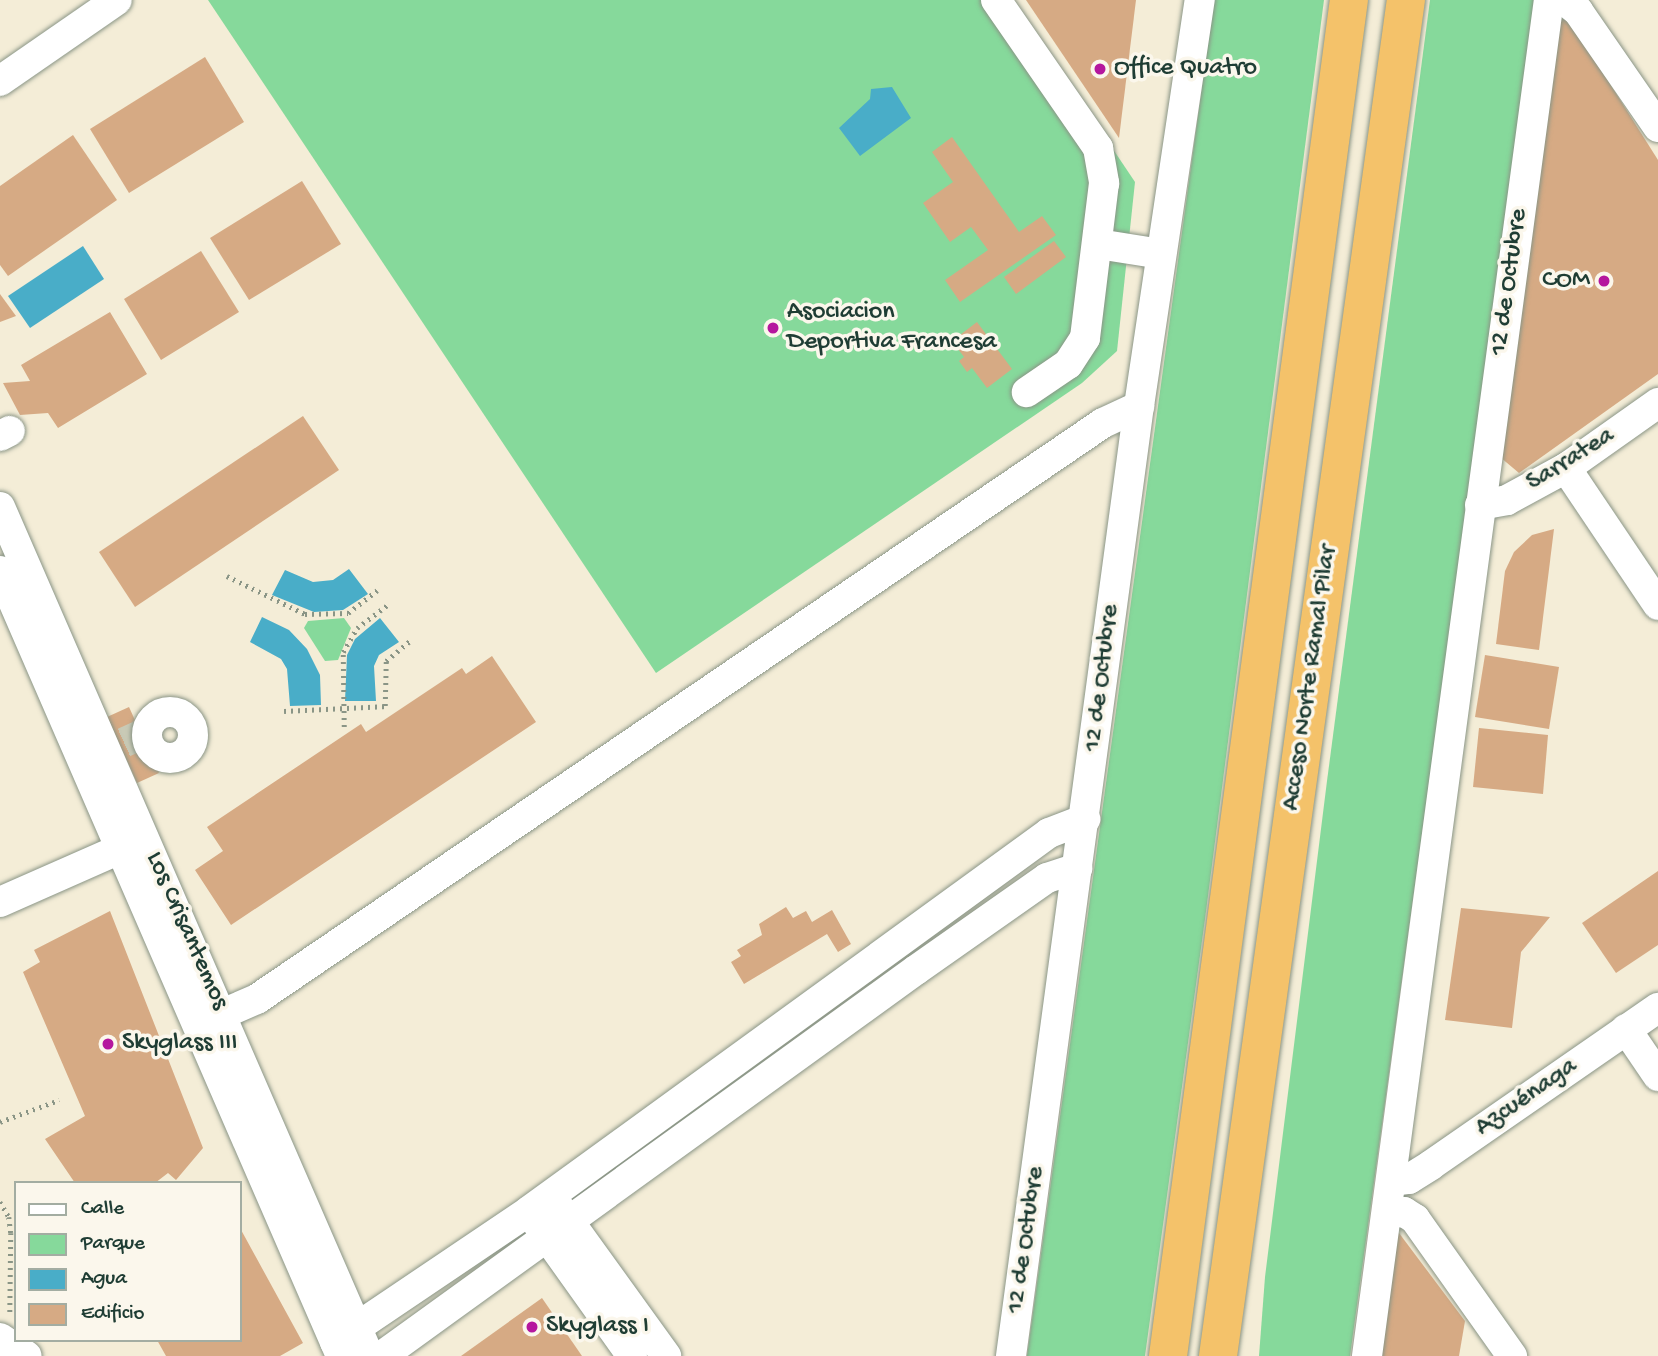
<!DOCTYPE html>
<meta charset="utf-8">
<style>
body{margin:0}
#map{position:relative;width:1658px;height:1356px;overflow:hidden;background:#f4edd7;font-family:"Gochi Hand",sans-serif}
div>[style]{position:absolute}
.green>*{inset:0;background:#86d99b}
.water>*{inset:0;background:#49adc8}
.building>*{inset:0;background:#d6aa84}
.minor-tunnel>*{height:30px;margin-top:-15px;transform-origin:0;background:repeating-linear-gradient(90deg,#c9cab6 0 30px,transparent 0 45px)}
.path>*{height:4.5px;margin-top:-2.25px;transform-origin:0;background:repeating-linear-gradient(90deg,#8a9586 0 2px,transparent 0 7px)}
.roads{filter:drop-shadow(0 0 2px #8a9586) drop-shadow(0 0 2px #8a9586)}
.minor>*{height:30px;margin:-15px;padding:0 15px;transform-origin:15px;border-radius:15px;background:#fff}
.minor>.ring{margin:-15px;padding:0;box-sizing:content-box;background:none;border:30px solid #fff;border-radius:50%}
.highway>*{height:38px;margin:-19px;padding:0 19px;transform-origin:19px;border-radius:19px;background:#f4c26a}
.dots>*{width:19px;height:19px;translate:-50% -50%;box-sizing:border-box;border:4px solid #fbf7ec;border-radius:50%}
span{translate:-50% -50%;white-space:nowrap;text-align:center;line-height:1.15;-webkit-text-stroke:7px #fbf7ec;paint-order:stroke}
.poi-label{font-size:26px;color:#1f3d34}
.left{translate:0 -50%;text-align:left}
.right{translate:-100% -50%;text-align:right}
.street-label{font-size:26px;color:#1f3d34}
.legend{position:absolute;left:14px;top:1181px;width:228px;height:161px;box-sizing:border-box;background:#fbf7ec;border:2px solid #a3ada2;margin:0;padding:9px 12px;list-style:none;font-size:21px;color:#1f3d34}
.legend li{display:flex;align-items:center;gap:14px;height:35px}
.legend b{width:35px;border:2px solid #a3ada2}
</style>
<div id="map">
<div class="green">
<div style="clip-path:polygon(208px 0,1013px 0,1135px 182px,1117px 351px,1082px 383px,656px 673px)"></div>
<div style="clip-path:polygon(1214px 0,1324px 0,1205px 919px,1145px 1356px,1027px 1356px)"></div>
<div style="clip-path:polygon(1430px 0,1537px 0,1350px 1356px,1259px 1356px,1265px 1277px,1327px 781px)"></div>
<div style="clip-path:polygon(344px 618px,351px 628px,338px 660px,325px 661px,304px 628px,308px 621px)"></div>
</div>
<div class="water">
<div style="clip-path:polygon(892px 87px,911px 118px,860px 156px,839px 128px,870px 99px,871px 89px)"></div>
<div style="clip-path:polygon(83px 246px,104px 279px,30px 328px,8px 296px)"></div>
<div style="clip-path:polygon(349px 569px,368px 594px,343px 610px,314px 612px,272px 595px,285px 570px,313px 582px,333px 580px)"></div>
<div style="clip-path:polygon(262px 617px,289px 630px,307px 649px,320px 675px,321px 705px,290px 706px,287px 669px,281px 659px,250px 642px)"></div>
<div style="clip-path:polygon(380px 618px,399px 642px,379px 655px,374px 666px,376px 701px,345px 701px,347px 655px,355px 639px)"></div>
</div>
<div class="building">
<div style="clip-path:polygon(1026px 0,1136px 0,1119px 138px)"></div>
<div style="clip-path:polygon(1557px 17px,1571px 22px,1658px 160px,1658px 374px,1519px 473px,1500px 457px)"></div>
<div style="clip-path:polygon(205px 57px,244px 122px,129px 193px,90px 129px)"></div>
<div style="clip-path:polygon(73px 135px,117px 200px,8px 276px,0 265px,0 186px)"></div>
<div style="clip-path:polygon(952px 137px,1019px 232px,1042px 216px,1056px 235px,960px 302px,945px 280px,988px 250px,971px 227px,950px 242px,923px 203px,953px 182px,932px 152px)"></div>
<div style="clip-path:polygon(302px 181px,341px 244px,249px 300px,210px 238px)"></div>
<div style="clip-path:polygon(1054px 241px,1066px 257px,1016px 294px,1004px 277px)"></div>
<div style="clip-path:polygon(201px 251px,239px 312px,161px 360px,124px 299px)"></div>
<div style="clip-path:polygon(0 294px,16px 316px,0 322px)"></div>
<div style="clip-path:polygon(110px 312px,147px 374px,58px 428px,48px 413px,20px 415px,3px 383px,30px 381px,21px 365px)"></div>
<div style="clip-path:polygon(977px 322px,1012px 369px,987px 388px,972px 368px,967px 372px,959px 361px,964px 357px,952px 341px)"></div>
<div style="clip-path:polygon(303px 416px,339px 470px,135px 607px,99px 552px)"></div>
<div style="clip-path:polygon(1554px 529px,1539px 650px,1496px 644px,1505px 571px,1514px 552px,1532px 535px)"></div>
<div style="clip-path:polygon(1485px 655px,1559px 667px,1549px 729px,1475px 717px)"></div>
<div style="clip-path:polygon(492px 656px,536px 722px,231px 925px,195px 870px,223px 851px,207px 827px,361px 724px,366px 732px,462px 668px,466px 674px)"></div>
<div style="clip-path:polygon(129px 707px,159px 773px,137px 783px,107px 717px)"></div>
<div style="clip-path:polygon(1479px 728px,1548px 735px,1543px 794px,1473px 787px)"></div>
<div style="clip-path:polygon(1658px 871px,1658px 945px,1616px 973px,1582px 923px)"></div>
<div style="clip-path:polygon(786px 907px,793px 918px,806px 911px,812px 922px,832px 910px,851px 944px,838px 952px,827px 934px,744px 984px,731px 962px,741px 956px,737px 950px,762px 935px,759px 924px)"></div>
<div style="clip-path:polygon(1461px 908px,1550px 917px,1521px 952px,1512px 1028px,1445px 1020px)"></div>
<div style="clip-path:polygon(110px 911px,203px 1148px,176px 1180px,168px 1173px,155px 1183px,75px 1183px,45px 1139px,85px 1116px,23px 972px,40px 962px,34px 950px)"></div>
<div style="clip-path:polygon(240px 1228px,303px 1343px,280px 1356px,166px 1356px,157px 1340px,240px 1340px)"></div>
<div style="clip-path:polygon(1399px 1233px,1465px 1321px,1459px 1356px,1378px 1356px,1394px 1234px)"></div>
<div style="clip-path:polygon(542px 1298px,582px 1356px,461px 1356px)"></div>
</div>
<div class="minor-tunnel">
<div style="left:83px;top:761px;width:70px;rotate:-24.4deg"></div>
</div>
<div class="path">
<div style="left:227px;top:576px;width:87px;rotate:26deg"></div>
<div style="left:305px;top:614px;width:43px;rotate:-1.3deg"></div>
<div style="left:348px;top:613px;width:37px;rotate:-38deg"></div>
<div style="left:385px;top:706px;width:45px;rotate:-88.7deg"></div>
<div style="left:386px;top:661px;width:33px;rotate:-40deg"></div>
<div style="left:284px;top:711px;width:104px;rotate:-2.8deg"></div>
<div style="left:344px;top:727px;width:75px;rotate:-90.8deg"></div>
<div style="left:343px;top:652px;width:28px;rotate:-60deg"></div>
<div style="left:357px;top:628px;width:38px;rotate:-37deg"></div>
<div style="left:0;top:1122px;width:63px;rotate:-20.4deg"></div>
<div style="left:0;top:1202px;width:17px;rotate:59deg"></div>
<div style="left:9px;top:1217px;width:16px;rotate:83deg"></div>
<div style="left:11px;top:1233px;width:81px;rotate:90.7deg"></div>
</div>
<div class="roads">
<div class="minor">
<div style="left:996px;top:0;width:180px;rotate:55.4deg"></div>
<div style="left:1098px;top:148px;width:36px;rotate:80deg"></div>
<div style="left:1104px;top:183px;width:156px;rotate:97deg"></div>
<div style="left:1085px;top:338px;width:31px;rotate:123deg"></div>
<div style="left:1068px;top:364px;width:50px;rotate:145.7deg"></div>
<div style="left:1564px;top:0;width:18px;rotate:38deg"></div>
<div style="left:1578px;top:11px;width:141px;rotate:55.4deg"></div>
<div style="left:0;top:81px;width:142px;rotate:-34.7deg"></div>
<div style="left:1098px;top:244px;width:64px;rotate:9deg"></div>
<div style="left:0;top:436px;width:11px;rotate:-27deg"></div>
<div style="left:1566px;top:468px;width:165px;rotate:56.1deg"></div>
<div style="left:1480px;top:505px;width:27px;rotate:-10deg"></div>
<div style="left:1507px;top:500px;width:67px;rotate:-28.5deg"></div>
<div style="left:1566px;top:468px;width:113px;rotate:-35.2deg"></div>
<div style="left:0;top:507px;width:926px;rotate:66.51deg"></div>
<div style="left:0;top:571px;width:856px;rotate:66.52deg"></div>
<div class="ring" style="left:147px;top:712px;width:16px;height:16px"></div>
<div style="left:0;top:902px;width:131px;rotate:-23.8deg"></div>
<div style="left:199px;top:1024px;width:63px;rotate:-23.3deg"></div>
<div style="left:257px;top:999px;width:1023px;rotate:-34.25deg"></div>
<div style="left:1103px;top:423px;width:40px;rotate:-25deg"></div>
<div style="left:1626px;top:1029px;width:57px;rotate:55.8deg"></div>
<div style="left:1392px;top:1181px;width:17px;rotate:-7deg"></div>
<div style="left:1409px;top:1179px;width:26px;rotate:-32deg"></div>
<div style="left:1431px;top:1165px;width:276px;rotate:-34.7deg"></div>
<div style="left:558px;top:1206px;width:185px;rotate:54.2deg"></div>
<div style="left:1387px;top:1213px;width:17px;rotate:-3deg"></div>
<div style="left:1404px;top:1212px;width:13px;rotate:32deg"></div>
<div style="left:1415px;top:1219px;width:168px;rotate:54.7deg"></div>
<div style="left:535px;top:1220px;width:167px;rotate:54.5deg"></div>
<div style="left:0;top:1338px;width:32px;rotate:34deg"></div>
<div style="left:335px;top:1342px;width:234px;rotate:-34deg"></div>
<div style="left:529px;top:1211px;width:643px;rotate:-36.01deg"></div>
<div style="left:1049px;top:833px;width:39px;rotate:-21deg"></div>
<div style="left:382px;top:1356px;width:659px;rotate:-35.86deg"></div>
<div style="left:916px;top:970px;width:160px;rotate:-35.1deg"></div>
<div style="left:1047px;top:878px;width:32px;rotate:-18deg"></div>
<div style="left:1011px;top:1356px;width:959px;rotate:-82.33deg"></div>
<div style="left:1139px;top:406px;width:411px;rotate:-81.5deg"></div>
<div style="left:1367px;top:1356px;width:1368px;rotate:-82.36deg"></div>
</div>
<div class="highway">
<div style="left:1168px;top:1356px;width:1368px;rotate:-82.4deg"></div>
<div style="left:1218px;top:1356px;width:1369px;rotate:-82.11deg"></div>
</div>
</div>
<div class="dots">
<div style="left:1100px;top:69px;background:#b5179e"></div>
<div style="left:1604px;top:281px;background:#b5179e"></div>
<div style="left:773px;top:328px;background:#b5179e"></div>
<div style="left:108px;top:1044px;background:#b5179e"></div>
<div style="left:532px;top:1327px;background:#b5179e"></div>
</div>
<div class="poi-label">
<span class="left" style="left:1114px;top:69px">Office Quatro</span>
<span class="right" style="left:1590px;top:281px">COM</span>
<span class="left" style="left:787px;top:328px">Asociacion<br>Deportiva Francesa</span>
<span class="left" style="left:122px;top:1044px">Skyglass III</span>
<span class="left" style="left:546px;top:1327px">Skyglass I</span>
</div>
<div class="street-label">
<span style="left:1510px;top:282px;rotate:-82deg">12 de Octubre</span>
<span style="left:1571px;top:460px;rotate:-32deg">Sarratea</span>
<span style="left:1103px;top:678px;rotate:-83deg">12 de Octubre</span>
<span style="left:1311px;top:678px;rotate:-82deg">Acceso Norte Ramal Pilar</span>
<span style="left:186px;top:931px;rotate:66deg">Los Crisantemos</span>
<span style="left:1527px;top:1098px;rotate:-35deg">Azcuénaga</span>
<span style="left:1027px;top:1240px;rotate:-82deg">12 de Octubre</span>
</div>
<ul class="legend">
<li><b style="height:9px;background:#fff"></b>Calle</li>
<li><b style="height:19px;background:#86d99b"></b>Parque</li>
<li><b style="height:19px;background:#49adc8"></b>Agua</li>
<li><b style="height:19px;background:#d6aa84"></b>Edificio</li>
</ul>
</div>
